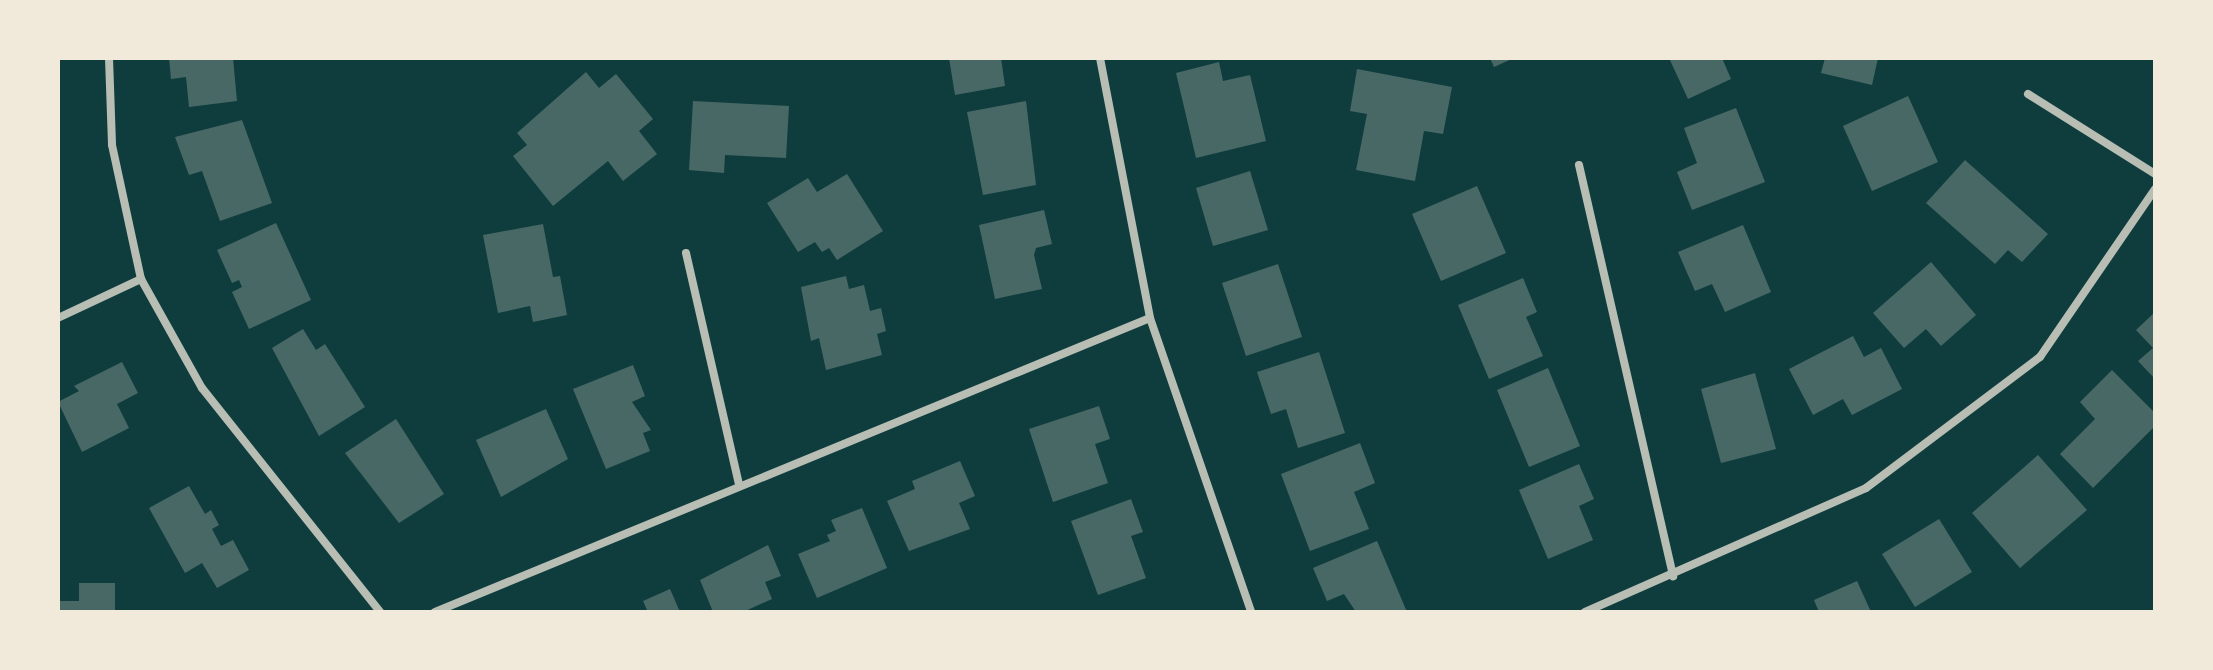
<!DOCTYPE html>
<style>
body{margin:0}
#map{position:relative;width:2213px;height:670px;overflow:hidden;background:#0f3d3e;font-family:"Libre Baskerville",serif}
div>[style]{position:absolute}
.building>*{inset:0;background:#486865}
.minor>*{height:8px;margin:-4px;padding:0 4px;transform-origin:4px;border-radius:4px;background:#b8beb3}
span{translate:-50% -50%;white-space:nowrap;text-align:center;line-height:1.15;-webkit-text-stroke:6px #f1e9da;paint-order:stroke}
.frame{position:absolute;inset:0;border:60px solid #f1e9da;pointer-events:none}
</style>
<div id="map">
<div class="building">
<div style="clip-path:polygon(169px 58px,233px 58px,237px 101px,189px 107px,186px 77px,171px 79px)"></div>
<div style="clip-path:polygon(949px 58px,1001px 58px,1005px 86px,955px 95px)"></div>
<div style="clip-path:polygon(1490px 58px,1514px 58px,1494px 67px)"></div>
<div style="clip-path:polygon(1669px 58px,1722px 58px,1731px 79px,1688px 99px)"></div>
<div style="clip-path:polygon(1825px 58px,1878px 58px,1872px 85px,1821px 73px)"></div>
<div style="clip-path:polygon(1219px 62px,1223px 81px,1250px 75px,1266px 141px,1196px 158px,1176px 73px)"></div>
<div style="clip-path:polygon(1357px 69px,1452px 87px,1443px 134px,1424px 131px,1415px 181px,1356px 170px,1367px 114px,1350px 111px)"></div>
<div style="clip-path:polygon(586px 72px,599px 88px,616px 74px,653px 119px,639px 131px,657px 154px,623px 181px,608px 161px,553px 206px,513px 156px,527px 145px,517px 133px)"></div>
<div style="clip-path:polygon(1908px 96px,1938px 162px,1872px 191px,1843px 126px)"></div>
<div style="clip-path:polygon(693px 101px,789px 106px,786px 158px,725px 155px,724px 173px,689px 170px)"></div>
<div style="clip-path:polygon(1026px 101px,1036px 185px,983px 195px,967px 112px)"></div>
<div style="clip-path:polygon(1736px 108px,1765px 182px,1692px 210px,1677px 172px,1697px 163px,1684px 128px)"></div>
<div style="clip-path:polygon(242px 120px,272px 203px,220px 221px,202px 171px,189px 175px,175px 137px)"></div>
<div style="clip-path:polygon(1965px 160px,2048px 234px,2022px 262px,2008px 250px,1995px 264px,1926px 203px)"></div>
<div style="clip-path:polygon(1250px 171px,1268px 230px,1213px 246px,1196px 188px)"></div>
<div style="clip-path:polygon(847px 174px,883px 231px,837px 260px,829px 248px,822px 252px,815px 242px,798px 252px,767px 203px,808px 178px,817px 192px)"></div>
<div style="clip-path:polygon(1477px 186px,1506px 253px,1441px 281px,1412px 214px)"></div>
<div style="clip-path:polygon(1044px 210px,1052px 244px,1036px 248px,1034px 255px,1042px 289px,995px 299px,979px 225px)"></div>
<div style="clip-path:polygon(276px 223px,311px 300px,249px 329px,232px 292px,242px 287px,239px 280px,232px 283px,217px 250px)"></div>
<div style="clip-path:polygon(543px 224px,553px 277px,560px 276px,567px 315px,533px 322px,530px 306px,498px 313px,483px 235px)"></div>
<div style="clip-path:polygon(1743px 225px,1771px 292px,1725px 312px,1712px 284px,1695px 291px,1678px 252px)"></div>
<div style="clip-path:polygon(1931px 262px,1976px 315px,1941px 346px,1926px 329px,1904px 348px,1873px 313px)"></div>
<div style="clip-path:polygon(1278px 264px,1302px 337px,1246px 356px,1222px 283px)"></div>
<div style="clip-path:polygon(846px 276px,849px 289px,864px 285px,870px 311px,881px 308px,886px 331px,877px 334px,882px 355px,826px 370px,819px 338px,811px 341px,801px 287px)"></div>
<div style="clip-path:polygon(1523px 278px,1537px 312px,1526px 317px,1543px 356px,1489px 379px,1458px 305px)"></div>
<div style="clip-path:polygon(2155px 312px,2155px 379px,2138px 361px,2153px 348px,2136px 330px)"></div>
<div style="clip-path:polygon(303px 329px,316px 350px,325px 344px,365px 407px,319px 436px,272px 348px)"></div>
<div style="clip-path:polygon(1853px 336px,1864px 357px,1881px 348px,1902px 389px,1852px 415px,1843px 399px,1813px 415px,1789px 369px)"></div>
<div style="clip-path:polygon(1319px 352px,1345px 433px,1298px 448px,1286px 409px,1271px 414px,1257px 372px)"></div>
<div style="clip-path:polygon(122px 362px,138px 393px,117px 404px,129px 428px,82px 452px,58px 402px,79px 391px,74px 386px)"></div>
<div style="clip-path:polygon(633px 365px,645px 396px,632px 402px,651px 430px,643px 433px,650px 451px,606px 469px,573px 389px)"></div>
<div style="clip-path:polygon(1548px 368px,1580px 446px,1529px 467px,1497px 390px)"></div>
<div style="clip-path:polygon(2112px 370px,2155px 413px,2155px 426px,2093px 488px,2060px 454px,2095px 419px,2080px 402px)"></div>
<div style="clip-path:polygon(1755px 373px,1776px 449px,1721px 463px,1701px 389px)"></div>
<div style="clip-path:polygon(1099px 406px,1110px 439px,1095px 444px,1108px 483px,1053px 502px,1029px 429px)"></div>
<div style="clip-path:polygon(546px 409px,568px 459px,501px 497px,476px 440px)"></div>
<div style="clip-path:polygon(396px 419px,444px 494px,399px 523px,345px 453px)"></div>
<div style="clip-path:polygon(1360px 443px,1375px 483px,1354px 492px,1369px 529px,1310px 551px,1281px 474px)"></div>
<div style="clip-path:polygon(2038px 455px,2087px 510px,2020px 568px,1972px 513px)"></div>
<div style="clip-path:polygon(960px 461px,975px 496px,959px 503px,970px 529px,909px 551px,887px 501px,915px 489px,912px 481px)"></div>
<div style="clip-path:polygon(1579px 464px,1594px 499px,1579px 506px,1593px 540px,1548px 559px,1519px 490px)"></div>
<div style="clip-path:polygon(189px 486px,205px 514px,211px 510px,219px 525px,212px 529px,221px 546px,233px 540px,249px 570px,217px 588px,202px 563px,185px 573px,149px 508px)"></div>
<div style="clip-path:polygon(1131px 499px,1143px 532px,1131px 536px,1146px 578px,1098px 595px,1071px 521px)"></div>
<div style="clip-path:polygon(862px 508px,887px 568px,817px 598px,798px 554px,830px 541px,827px 535px,836px 531px,831px 520px)"></div>
<div style="clip-path:polygon(1939px 519px,1972px 572px,1915px 607px,1882px 554px)"></div>
<div style="clip-path:polygon(1377px 541px,1407px 612px,1356px 612px,1344px 594px,1327px 601px,1313px 568px)"></div>
<div style="clip-path:polygon(768px 545px,781px 576px,765px 582px,772px 599px,743px 612px,713px 612px,700px 580px)"></div>
<div style="clip-path:polygon(1857px 581px,1871px 612px,1819px 612px,1814px 600px)"></div>
<div style="clip-path:polygon(79px 583px,115px 583px,115px 612px,58px 612px,58px 601px,79px 601px)"></div>
<div style="clip-path:polygon(670px 589px,680px 612px,648px 612px,643px 601px)"></div>
</div>
<div class="minor">
<div style="left:109px;top:58px;width:87px;rotate:88deg"></div>
<div style="left:112px;top:145px;width:137px;rotate:77.8deg"></div>
<div style="left:141px;top:279px;width:125px;rotate:60.8deg"></div>
<div style="left:202px;top:388px;width:286px;rotate:51.5deg"></div>
<div style="left:1100px;top:58px;width:265px;rotate:79.1deg"></div>
<div style="left:1150px;top:318px;width:311px;rotate:71deg"></div>
<div style="left:2028px;top:94px;width:150px;rotate:32.2deg"></div>
<div style="left:1579px;top:165px;width:422px;rotate:77.1deg"></div>
<div style="left:686px;top:253px;width:238px;rotate:77.1deg"></div>
<div style="left:58px;top:318px;width:92px;rotate:-25.2deg"></div>
<div style="left:435px;top:612px;width:773px;rotate:-22.35deg"></div>
<div style="left:1585px;top:612px;width:307px;rotate:-23.8deg"></div>
<div style="left:1866px;top:488px;width:218px;rotate:-37deg"></div>
<div style="left:2040px;top:357px;width:204px;rotate:-55.6deg"></div>
</div>
<div class="frame"></div>
</div>
